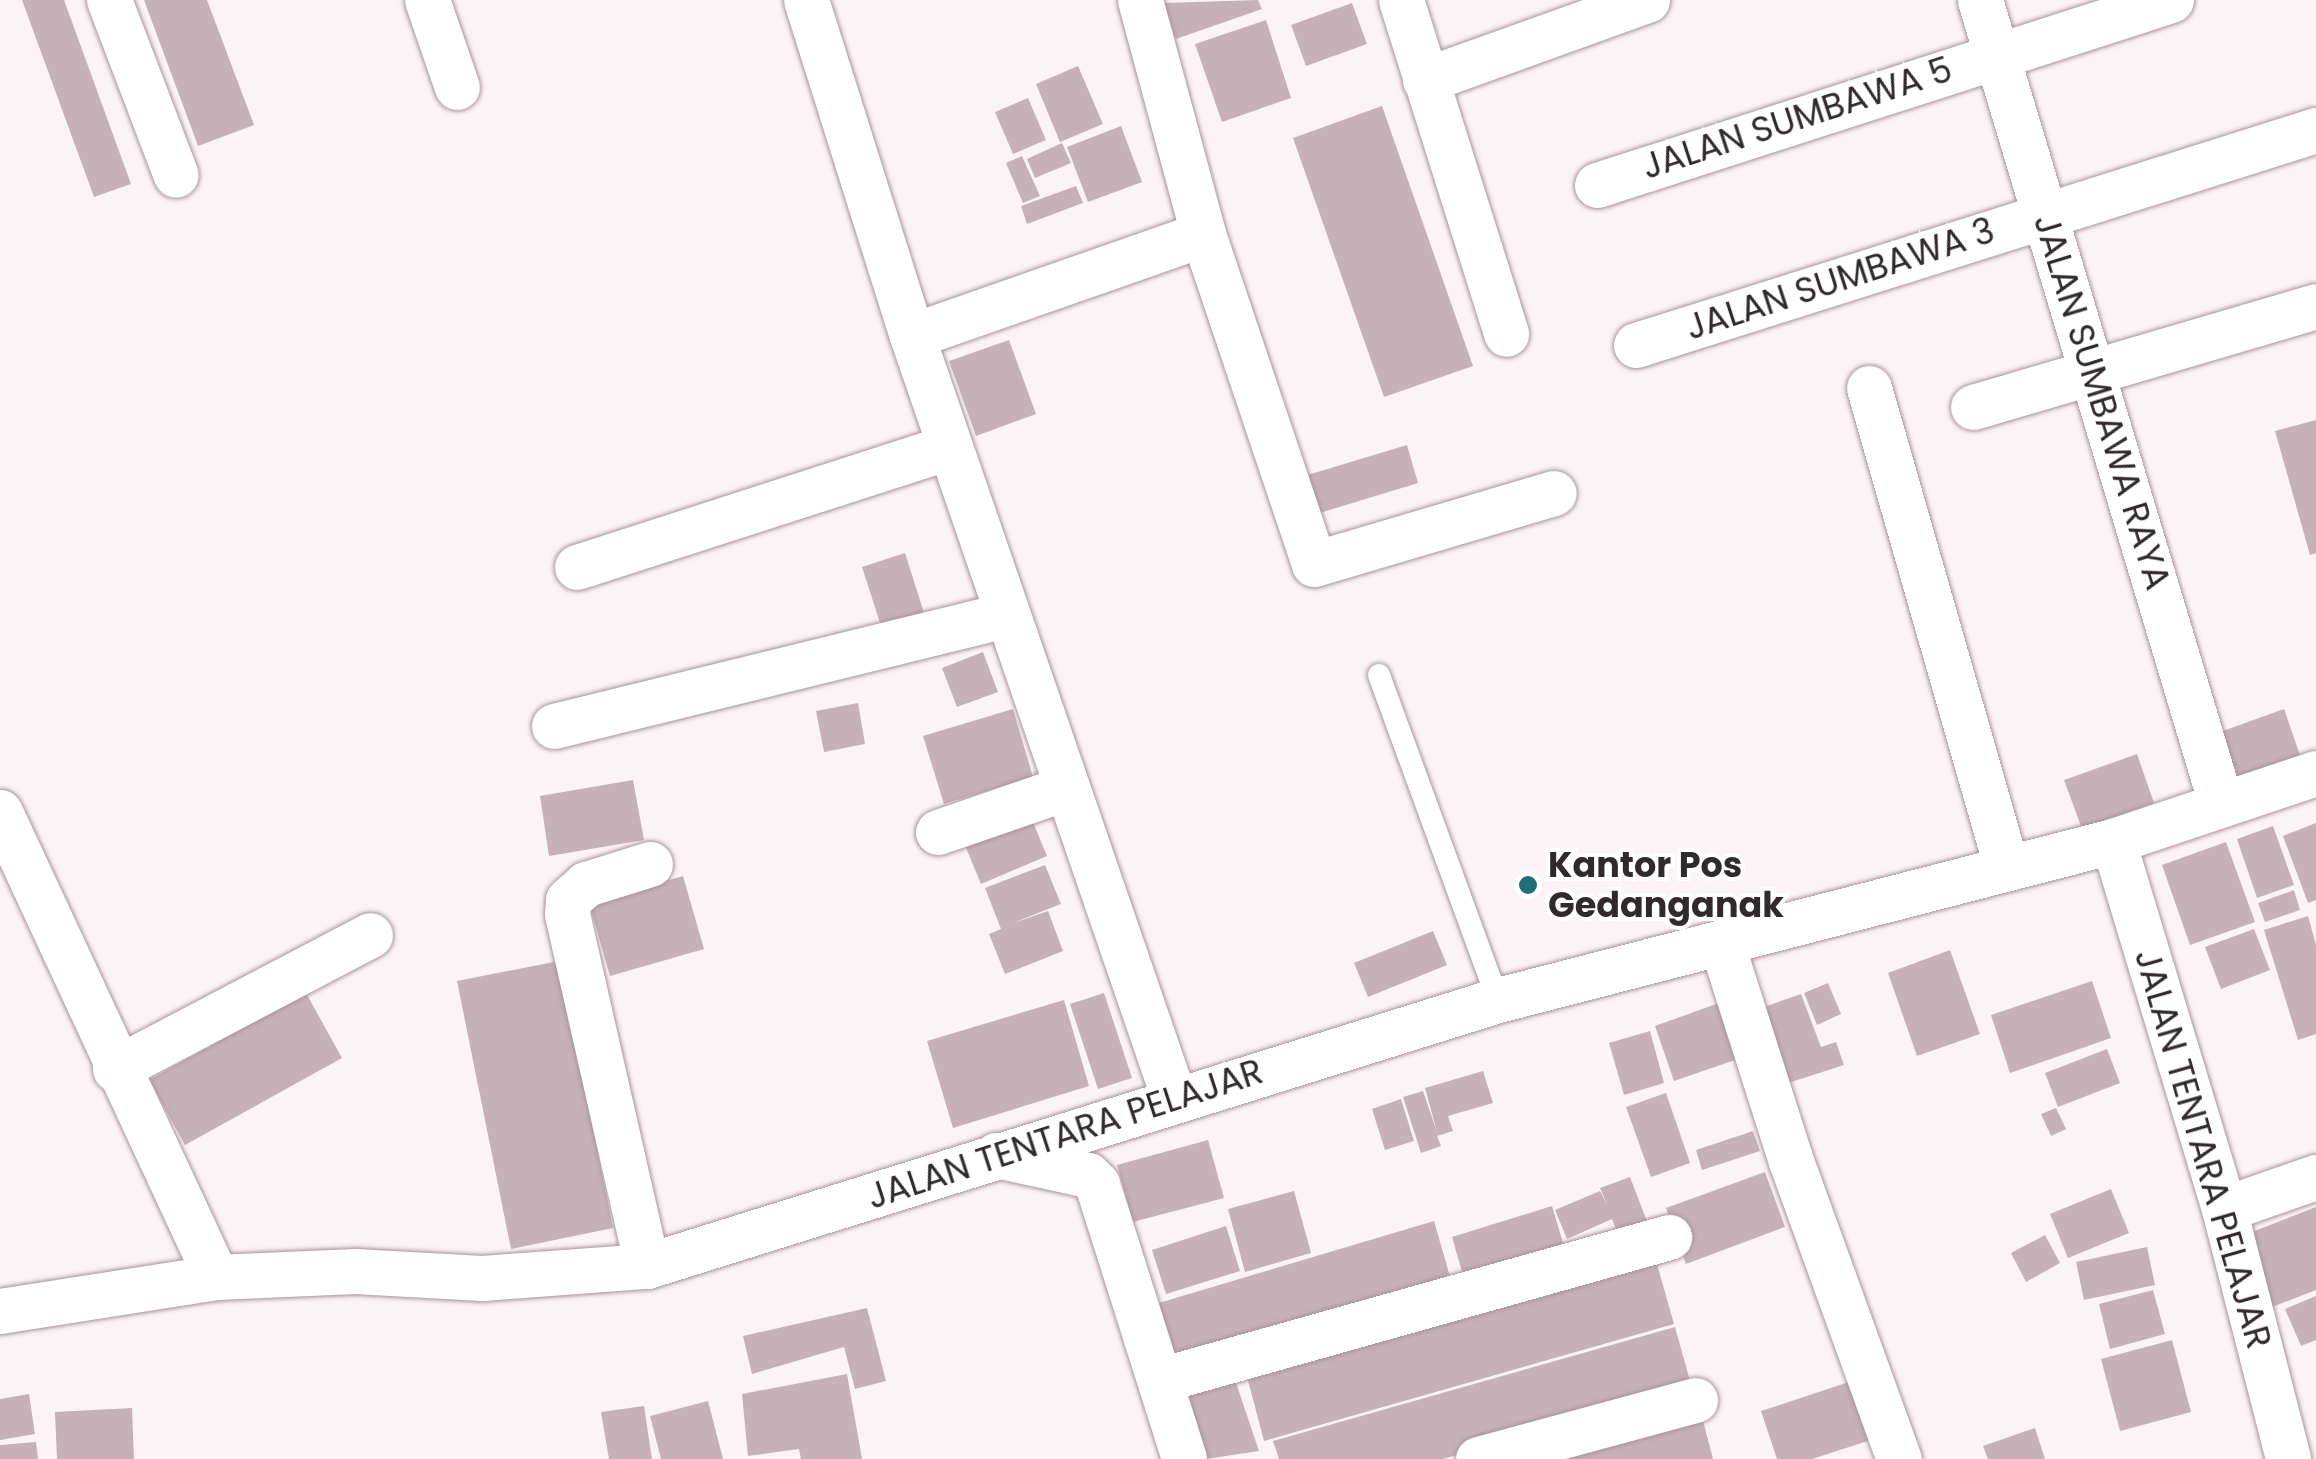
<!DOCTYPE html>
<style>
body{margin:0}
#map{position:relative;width:2316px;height:1459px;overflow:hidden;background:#fcf3f6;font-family:Poppins,sans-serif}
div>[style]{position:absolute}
.building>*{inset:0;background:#c6b1b9}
.roads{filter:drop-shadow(0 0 2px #a8939b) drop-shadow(0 0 2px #a8939b)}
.service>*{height:22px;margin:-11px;padding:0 11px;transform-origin:11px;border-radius:11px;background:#fff}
.minor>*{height:45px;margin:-22.5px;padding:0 22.5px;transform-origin:22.5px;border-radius:22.5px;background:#fff}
.dots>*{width:28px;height:28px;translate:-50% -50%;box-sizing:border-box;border:5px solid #fff;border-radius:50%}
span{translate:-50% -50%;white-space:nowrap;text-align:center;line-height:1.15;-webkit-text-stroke:8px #fff;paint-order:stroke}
.street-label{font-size:35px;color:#31292c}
.poi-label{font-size:35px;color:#31292c;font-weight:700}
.left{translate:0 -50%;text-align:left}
</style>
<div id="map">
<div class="building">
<div style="clip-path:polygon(22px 0,64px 0,131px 184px,94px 197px)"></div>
<div style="clip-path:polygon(144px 0,207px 0,254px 125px,198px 146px)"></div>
<div style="clip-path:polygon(1258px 0,1262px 9px,1176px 39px,1163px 3px)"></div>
<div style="clip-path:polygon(1352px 3px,1367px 44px,1306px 66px,1291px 25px)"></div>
<div style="clip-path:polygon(1266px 20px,1291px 98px,1222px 122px,1195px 44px)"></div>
<div style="clip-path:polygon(1078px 66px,1103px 124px,1060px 142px,1036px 84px)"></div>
<div style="clip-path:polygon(1028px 98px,1046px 140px,1013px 154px,995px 112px)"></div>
<div style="clip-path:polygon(1382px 106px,1473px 366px,1384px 397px,1293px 138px)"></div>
<div style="clip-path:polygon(1121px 126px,1142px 182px,1088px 202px,1067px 147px)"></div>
<div style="clip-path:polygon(1062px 143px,1071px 163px,1035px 178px,1027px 159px)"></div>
<div style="clip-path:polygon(1022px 156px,1040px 196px,1023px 203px,1006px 163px)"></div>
<div style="clip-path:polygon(1076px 186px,1083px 203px,1027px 224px,1021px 206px)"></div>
<div style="clip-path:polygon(1009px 340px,1036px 414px,976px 436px,949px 361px)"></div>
<div style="clip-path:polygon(2316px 420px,2316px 553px,2310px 555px,2275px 431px)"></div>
<div style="clip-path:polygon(1407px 445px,1418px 483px,1313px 515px,1301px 477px)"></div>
<div style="clip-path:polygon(905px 553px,925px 616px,882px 629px,862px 567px)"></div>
<div style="clip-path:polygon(983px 652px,998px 692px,957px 707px,942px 668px)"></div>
<div style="clip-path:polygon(858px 703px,865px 744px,824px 752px,816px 711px)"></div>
<div style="clip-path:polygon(1013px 709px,1033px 777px,944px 804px,923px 736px)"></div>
<div style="clip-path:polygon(2284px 709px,2302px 761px,2239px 783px,2220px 732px)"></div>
<div style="clip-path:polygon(2137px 754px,2154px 803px,2082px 829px,2064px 780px)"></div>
<div style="clip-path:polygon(633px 780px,644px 840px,549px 856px,540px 796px)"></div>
<div style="clip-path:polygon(1030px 815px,1047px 856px,981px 884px,964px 843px)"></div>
<div style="clip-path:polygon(2316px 823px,2316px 900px,2308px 903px,2283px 836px)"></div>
<div style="clip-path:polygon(2273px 826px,2294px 885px,2257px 898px,2237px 839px)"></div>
<div style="clip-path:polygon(2226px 842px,2255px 922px,2190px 945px,2162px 865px)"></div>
<div style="clip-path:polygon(1045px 865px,1061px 904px,1013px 923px,1048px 911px,1063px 951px,1005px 974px,989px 934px,1001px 929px,985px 888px)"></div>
<div style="clip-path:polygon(683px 876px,704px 949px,610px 976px,589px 903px)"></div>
<div style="clip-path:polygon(2294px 890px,2300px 910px,2265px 922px,2258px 903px)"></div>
<div style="clip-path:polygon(2308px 916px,2316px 945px,2316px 1034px,2298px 1040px,2264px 930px)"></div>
<div style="clip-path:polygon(2254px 929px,2270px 970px,2221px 989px,2205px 947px)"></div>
<div style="clip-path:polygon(1433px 931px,1447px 965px,1368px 997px,1354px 963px)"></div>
<div style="clip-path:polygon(1950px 950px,1980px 1034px,1917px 1056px,1888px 973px)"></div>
<div style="clip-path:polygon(559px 961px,613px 1228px,511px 1249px,457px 981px)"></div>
<div style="clip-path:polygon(2092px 981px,2111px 1038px,2010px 1073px,1991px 1015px)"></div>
<div style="clip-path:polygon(1828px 983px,1841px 1014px,1817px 1025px,1804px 993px)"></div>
<div style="clip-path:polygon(306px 993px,342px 1058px,185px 1145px,149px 1080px)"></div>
<div style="clip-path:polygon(1104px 993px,1132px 1078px,1098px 1089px,1070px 1004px)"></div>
<div style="clip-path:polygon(1801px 994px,1821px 1047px,1836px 1042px,1844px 1065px,1776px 1087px,1750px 1012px)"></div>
<div style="clip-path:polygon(1064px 1000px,1089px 1086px,953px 1128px,927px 1041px)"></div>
<div style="clip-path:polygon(1719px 1003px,1738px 1059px,1674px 1081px,1655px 1026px)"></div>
<div style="clip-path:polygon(1650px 1031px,1664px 1083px,1624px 1095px,1609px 1043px)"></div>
<div style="clip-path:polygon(2107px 1049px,2120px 1083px,2058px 1107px,2045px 1073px)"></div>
<div style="clip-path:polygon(1483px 1071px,1493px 1103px,1448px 1116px,1453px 1131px,1437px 1136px,1441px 1146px,1421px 1153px,1403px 1097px,1423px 1091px,1437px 1132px,1425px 1088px)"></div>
<div style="clip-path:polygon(1666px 1093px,1690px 1163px,1651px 1177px,1626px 1107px)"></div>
<div style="clip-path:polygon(1401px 1099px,1414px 1141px,1385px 1150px,1372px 1109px)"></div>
<div style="clip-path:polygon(2056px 1108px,2066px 1129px,2051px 1136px,2041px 1114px)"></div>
<div style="clip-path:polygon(1753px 1131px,1760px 1151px,1702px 1170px,1696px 1150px)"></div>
<div style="clip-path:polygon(1208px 1140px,1224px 1198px,1133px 1222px,1117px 1165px)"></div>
<div style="clip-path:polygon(1765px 1172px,1785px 1227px,1686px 1264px,1666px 1208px)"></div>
<div style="clip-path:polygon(1630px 1177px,1651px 1232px,1622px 1244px,1612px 1219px,1567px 1239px,1555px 1210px,1600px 1191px,1607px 1204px,1600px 1188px)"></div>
<div style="clip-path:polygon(2111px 1189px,2129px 1233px,2068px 1258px,2050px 1214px)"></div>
<div style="clip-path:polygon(1294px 1191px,1311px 1253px,1245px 1272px,1228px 1209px)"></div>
<div style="clip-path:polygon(1552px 1206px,1567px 1256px,1466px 1286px,1452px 1237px)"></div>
<div style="clip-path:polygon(2316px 1207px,2316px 1290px,2267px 1309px,2239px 1237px)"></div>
<div style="clip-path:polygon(1434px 1221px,1451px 1280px,1172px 1362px,1152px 1305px)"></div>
<div style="clip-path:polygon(1226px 1226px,1240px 1271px,1166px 1294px,1152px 1250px)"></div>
<div style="clip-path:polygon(2045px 1235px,2060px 1263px,2026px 1282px,2011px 1253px)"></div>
<div style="clip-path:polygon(2147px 1247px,2155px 1285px,2084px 1300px,2076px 1262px)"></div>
<div style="clip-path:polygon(1655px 1257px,1674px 1324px,1264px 1441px,1246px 1373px)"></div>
<div style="clip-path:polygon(2153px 1290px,2165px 1334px,2110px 1349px,2099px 1304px)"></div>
<div style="clip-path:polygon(2316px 1296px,2316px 1340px,2301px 1346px,2285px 1309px)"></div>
<div style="clip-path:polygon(867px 1308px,886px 1381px,855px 1389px,844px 1347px,752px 1374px,743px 1336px)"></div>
<div style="clip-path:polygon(1675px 1327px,1692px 1388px,1443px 1459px,1279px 1459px,1273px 1441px)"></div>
<div style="clip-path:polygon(2172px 1340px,2191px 1412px,2120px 1431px,2101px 1359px)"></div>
<div style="clip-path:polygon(1230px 1365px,1259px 1451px,1206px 1459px,1181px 1383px)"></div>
<div style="clip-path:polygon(847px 1374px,862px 1459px,801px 1459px,799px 1449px,748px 1456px,742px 1394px)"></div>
<div style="clip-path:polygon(1855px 1380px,1874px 1439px,1812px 1459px,1777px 1459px,1761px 1411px)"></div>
<div style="clip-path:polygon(29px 1394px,35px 1434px,0 1440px,0 1399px)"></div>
<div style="clip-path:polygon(708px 1401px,723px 1459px,661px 1459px,650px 1416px)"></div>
<div style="clip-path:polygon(644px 1406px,652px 1459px,609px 1459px,601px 1412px)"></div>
<div style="clip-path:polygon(132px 1408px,134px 1459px,57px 1459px,55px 1412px)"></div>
<div style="clip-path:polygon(1701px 1413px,1713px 1459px,1530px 1459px)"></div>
<div style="clip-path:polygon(2035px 1428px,2045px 1459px,1988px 1459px,1983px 1446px)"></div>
<div style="clip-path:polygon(36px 1442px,38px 1459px,0 1459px,0 1445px)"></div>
</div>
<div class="roads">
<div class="service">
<div style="left:1379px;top:675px;width:346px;rotate:69.9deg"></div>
</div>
<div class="minor">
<div style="left:109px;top:0;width:187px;rotate:69.1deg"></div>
<div style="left:427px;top:0;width:92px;rotate:71deg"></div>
<div style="left:806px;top:0;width:352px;rotate:72.5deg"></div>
<div style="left:1140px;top:0;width:242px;rotate:74.9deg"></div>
<div style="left:1203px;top:234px;width:308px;rotate:160.7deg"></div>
<div style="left:912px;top:336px;width:806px;rotate:71.03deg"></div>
<div style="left:1401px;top:0;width:350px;rotate:72.5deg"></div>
<div style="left:1980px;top:0;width:839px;rotate:73.31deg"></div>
<div style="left:1425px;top:80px;width:236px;rotate:-19.8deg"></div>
<div style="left:1597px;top:185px;width:603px;rotate:-17.86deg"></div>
<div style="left:1203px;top:234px;width:348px;rotate:71.4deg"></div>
<div style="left:1314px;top:564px;width:250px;rotate:-16.5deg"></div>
<div style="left:1636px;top:345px;width:713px;rotate:-17.55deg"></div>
<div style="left:1869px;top:388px;width:498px;rotate:74deg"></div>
<div style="left:1973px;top:407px;width:358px;rotate:-16.4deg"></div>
<div style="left:577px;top:567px;width:390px;rotate:-17.9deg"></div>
<div style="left:554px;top:726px;width:465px;rotate:-13.8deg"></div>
<div style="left:0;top:812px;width:513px;rotate:65.08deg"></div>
<div style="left:938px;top:832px;width:135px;rotate:-19deg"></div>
<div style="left:2113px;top:841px;width:384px;rotate:73.2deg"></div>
<div style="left:2224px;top:1209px;width:258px;rotate:75.6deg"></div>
<div style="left:1722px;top:945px;width:227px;rotate:72.3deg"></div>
<div style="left:1791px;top:1161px;width:317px;rotate:70.1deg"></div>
<div style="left:115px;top:1069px;width:288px;rotate:-27.7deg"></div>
<div style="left:996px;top:1155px;width:94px;rotate:12.3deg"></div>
<div style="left:1088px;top:1175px;width:13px;rotate:45deg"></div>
<div style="left:1097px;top:1184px;width:288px;rotate:72.4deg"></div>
<div style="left:2224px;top:1209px;width:97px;rotate:-19.2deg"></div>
<div style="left:647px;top:1266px;width:361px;rotate:-102.8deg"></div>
<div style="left:567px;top:914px;width:14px;rotate:-86deg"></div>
<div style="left:568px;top:900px;width:24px;rotate:-42deg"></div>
<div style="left:586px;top:884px;width:67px;rotate:-17.4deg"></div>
<div style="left:0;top:1311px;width:219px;rotate:-8.9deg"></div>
<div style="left:216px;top:1277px;width:139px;rotate:-2.5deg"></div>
<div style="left:355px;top:1271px;width:127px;rotate:3.2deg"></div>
<div style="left:482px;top:1278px;width:165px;rotate:-4.2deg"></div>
<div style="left:647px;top:1266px;width:892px;rotate:-17.36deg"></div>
<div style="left:1498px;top:1000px;width:635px;rotate:-14.5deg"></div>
<div style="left:2113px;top:841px;width:214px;rotate:-18.5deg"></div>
<div style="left:1160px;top:1380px;width:529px;rotate:-15.69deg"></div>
<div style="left:1478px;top:1459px;width:225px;rotate:-15.2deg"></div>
</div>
</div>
<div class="dots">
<div style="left:1528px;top:885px;background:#236d74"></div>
</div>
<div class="street-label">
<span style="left:1797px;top:118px;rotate:-18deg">JALAN SUMBAWA 5</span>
<span style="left:1840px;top:279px;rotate:-18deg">JALAN SUMBAWA 3</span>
<span style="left:2102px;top:402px;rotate:73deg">JALAN SUMBAWA RAYA</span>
<span style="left:1065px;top:1134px;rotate:-18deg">JALAN TENTARA PELAJAR</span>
<span style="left:2203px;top:1149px;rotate:74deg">JALAN TENTARA PELAJAR</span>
</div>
<div class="poi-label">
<span class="left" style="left:1548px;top:885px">Kantor Pos<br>Gedanganak</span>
</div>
</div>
